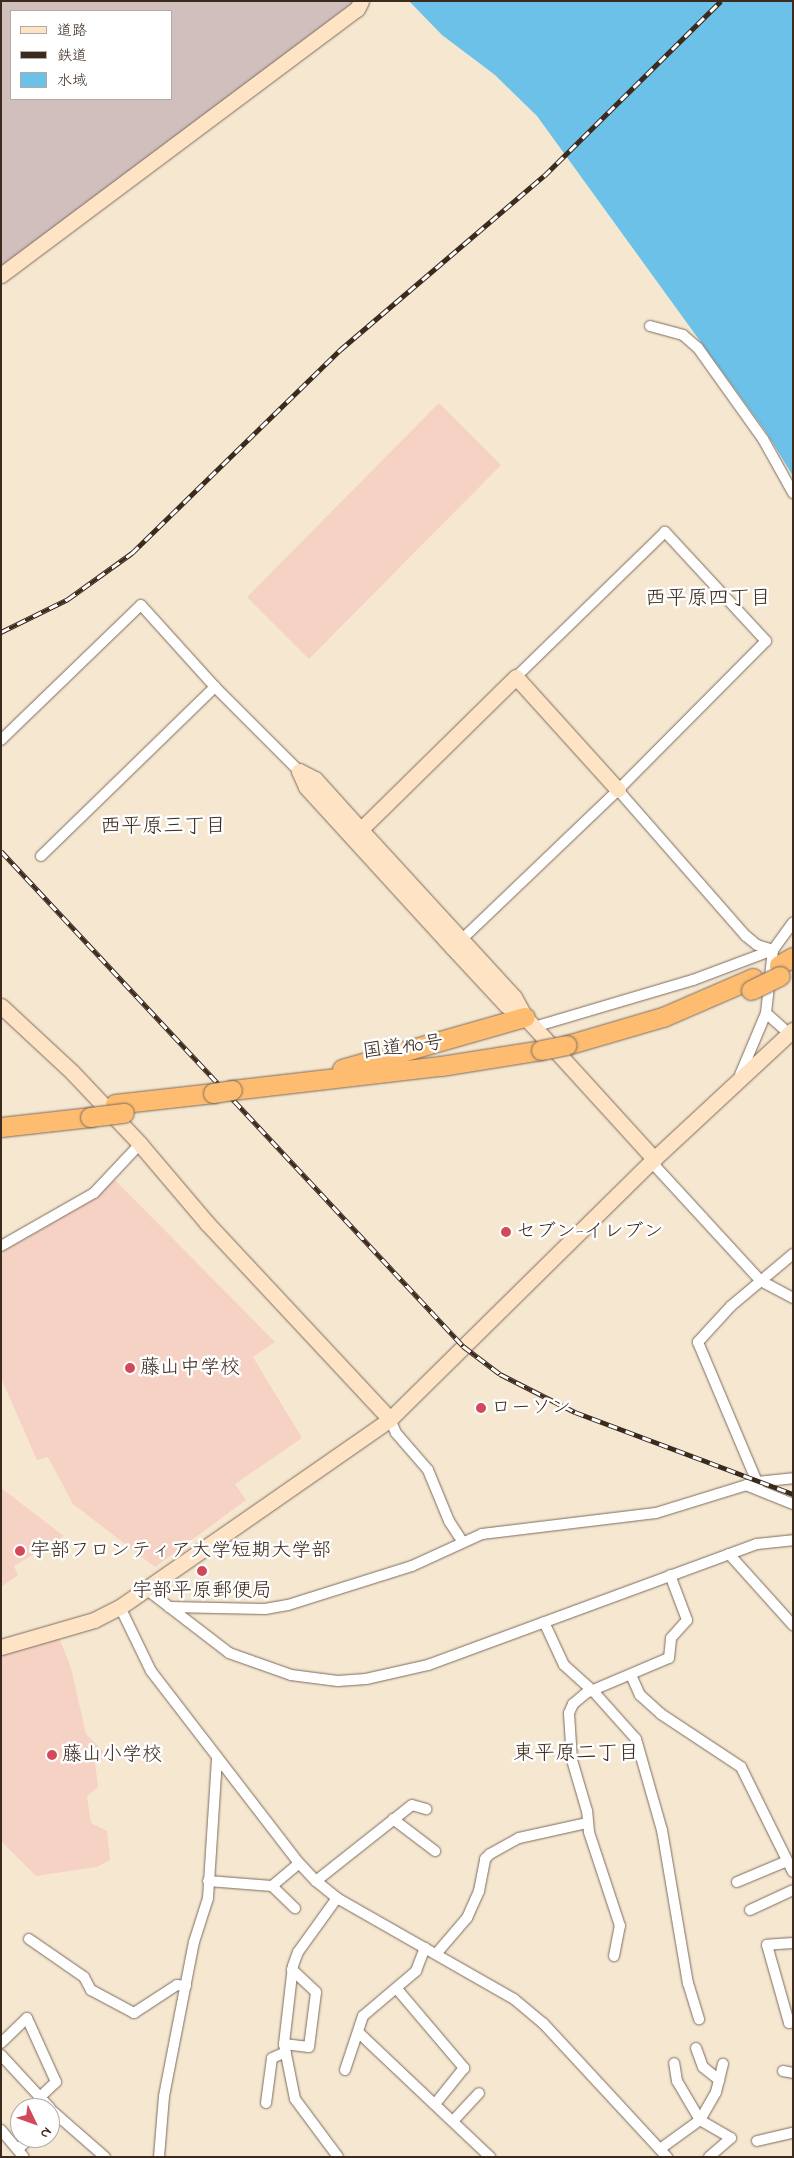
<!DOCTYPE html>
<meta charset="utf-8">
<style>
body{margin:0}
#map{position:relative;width:794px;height:2158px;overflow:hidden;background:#f6e7d1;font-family:"Indie Flower","Klee One",sans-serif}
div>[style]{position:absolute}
.built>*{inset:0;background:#f6d2c4}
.industrial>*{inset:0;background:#d1bfbe}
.water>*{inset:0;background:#6cc1e8}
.roads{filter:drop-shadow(0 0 1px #7c6c5d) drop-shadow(0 0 1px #7c6c5d)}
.street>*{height:10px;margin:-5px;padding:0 5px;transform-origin:5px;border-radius:5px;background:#fff}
.secondary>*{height:15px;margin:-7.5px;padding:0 7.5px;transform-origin:7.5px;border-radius:7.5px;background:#fee4c5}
.highway>*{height:19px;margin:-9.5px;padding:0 9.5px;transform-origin:9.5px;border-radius:9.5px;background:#fdbc6f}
.rail>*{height:5px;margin-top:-2.5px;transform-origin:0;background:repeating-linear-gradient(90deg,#fff 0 9px,#3b2a1e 0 18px);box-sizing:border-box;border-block:1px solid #3b2a1e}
.bridges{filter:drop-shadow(0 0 1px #7c6c5d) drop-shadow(0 0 1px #7c6c5d)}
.highway-bridge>*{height:19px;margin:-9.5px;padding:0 9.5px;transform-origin:9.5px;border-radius:9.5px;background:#fdbc6f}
.dots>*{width:14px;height:14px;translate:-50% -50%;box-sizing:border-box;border:2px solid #fff;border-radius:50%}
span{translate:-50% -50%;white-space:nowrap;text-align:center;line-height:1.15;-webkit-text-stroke:5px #fff;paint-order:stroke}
.street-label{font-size:20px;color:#3b2a1e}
.poi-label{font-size:20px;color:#3b2a1e}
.left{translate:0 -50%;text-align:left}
.neighbourhood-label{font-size:21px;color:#3b2a1e}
.frame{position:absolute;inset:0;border:2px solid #3b2a1e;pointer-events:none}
.legend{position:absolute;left:10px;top:10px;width:162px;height:90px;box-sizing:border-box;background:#fff;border:1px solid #b1aaa5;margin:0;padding:6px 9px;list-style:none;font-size:15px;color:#3b2a1e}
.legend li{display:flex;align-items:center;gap:10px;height:25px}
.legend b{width:25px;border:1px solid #b1aaa5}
.north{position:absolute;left:10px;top:2098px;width:50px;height:50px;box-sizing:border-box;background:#fff;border:1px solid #b1aaa5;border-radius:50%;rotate:132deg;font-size:14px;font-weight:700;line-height:20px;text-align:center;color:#3b2a1e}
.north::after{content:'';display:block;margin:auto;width:18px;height:22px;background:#d1495b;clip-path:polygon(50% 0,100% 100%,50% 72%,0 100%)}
</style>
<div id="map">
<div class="built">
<div style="clip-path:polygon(439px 403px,501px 465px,309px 659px,247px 597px)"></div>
<div style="clip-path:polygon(114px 1179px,275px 1342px,253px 1357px,302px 1438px,235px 1484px,246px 1500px,155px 1567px,73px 1504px,48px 1457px,37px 1460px,1px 1378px,1px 1252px,93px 1198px)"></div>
<div style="clip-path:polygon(1px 1488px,64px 1536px,14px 1566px,18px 1575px,1px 1587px)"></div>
<div style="clip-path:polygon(58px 1635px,71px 1668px,86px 1734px,103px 1751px,102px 1760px,95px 1762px,98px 1787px,87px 1796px,91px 1823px,107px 1831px,110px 1860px,97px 1867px,36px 1876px,1px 1841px,1px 1650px)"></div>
</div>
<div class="industrial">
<div style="clip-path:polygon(evenodd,1px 1px,355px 1px,1px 268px,1px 1px,11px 11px,171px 11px,171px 99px,11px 99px,11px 11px)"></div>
</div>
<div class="water">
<div style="clip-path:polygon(409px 1px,793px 1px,793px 476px,766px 432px,537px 116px,495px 75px,442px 35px)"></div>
</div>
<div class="roads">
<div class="street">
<div style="left:650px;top:326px;width:34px;rotate:15deg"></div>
<div style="left:683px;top:335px;width:20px;rotate:41deg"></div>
<div style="left:698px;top:348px;width:112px;rotate:54.5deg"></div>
<div style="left:763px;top:439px;width:62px;rotate:60.9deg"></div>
<div style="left:1px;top:740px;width:194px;rotate:-44deg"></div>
<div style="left:141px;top:605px;width:110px;rotate:47.9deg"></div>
<div style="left:215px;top:687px;width:119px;rotate:45deg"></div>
<div style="left:618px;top:790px;width:194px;rotate:48.8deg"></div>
<div style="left:746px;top:936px;width:14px;rotate:39deg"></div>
<div style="left:757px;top:945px;width:17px;rotate:17deg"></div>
<div style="left:41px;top:856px;width:243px;rotate:-44.2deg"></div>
<div style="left:457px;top:944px;width:223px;rotate:-43.7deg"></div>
<div style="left:618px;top:790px;width:210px;rotate:-45.2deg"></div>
<div style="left:766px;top:641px;width:149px;rotate:-132.8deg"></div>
<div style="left:665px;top:532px;width:208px;rotate:135.8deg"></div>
<div style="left:766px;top:1013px;width:30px;rotate:42deg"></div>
<div style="left:534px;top:1027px;width:166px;rotate:-16.5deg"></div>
<div style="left:693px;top:980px;width:85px;rotate:-20.6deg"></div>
<div style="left:740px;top:1075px;width:67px;rotate:-67.2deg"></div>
<div style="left:766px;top:1013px;width:63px;rotate:-83.7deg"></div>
<div style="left:773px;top:950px;width:34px;rotate:-54deg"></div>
<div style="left:654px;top:1159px;width:8px;rotate:76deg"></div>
<div style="left:656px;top:1167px;width:155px;rotate:47.4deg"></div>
<div style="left:761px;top:1281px;width:36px;rotate:28deg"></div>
<div style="left:1px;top:1246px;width:107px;rotate:-29.7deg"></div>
<div style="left:94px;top:1193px;width:67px;rotate:-46.8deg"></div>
<div style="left:390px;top:1419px;width:15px;rotate:67deg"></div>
<div style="left:396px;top:1433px;width:49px;rotate:49.1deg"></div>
<div style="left:428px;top:1470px;width:55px;rotate:67.6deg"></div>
<div style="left:449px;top:1521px;width:24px;rotate:57deg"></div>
<div style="left:757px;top:1482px;width:152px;rotate:-112.9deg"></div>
<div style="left:698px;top:1342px;width:49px;rotate:-47.5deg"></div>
<div style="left:731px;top:1306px;width:81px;rotate:-40deg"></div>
<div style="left:746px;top:1485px;width:51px;rotate:22deg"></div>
<div style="left:729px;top:1554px;width:96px;rotate:48deg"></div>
<div style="left:146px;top:1589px;width:105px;rotate:37.6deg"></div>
<div style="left:229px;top:1653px;width:66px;rotate:19.5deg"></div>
<div style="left:291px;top:1675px;width:47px;rotate:7.3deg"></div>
<div style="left:338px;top:1681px;width:28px;rotate:-4deg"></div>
<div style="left:366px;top:1679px;width:64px;rotate:-12.7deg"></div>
<div style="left:428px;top:1665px;width:351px;rotate:-20.2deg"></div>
<div style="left:757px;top:1544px;width:36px;rotate:-6deg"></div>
<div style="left:120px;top:1607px;width:71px;rotate:64.2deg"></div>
<div style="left:151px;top:1671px;width:242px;rotate:52.4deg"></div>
<div style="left:299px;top:1863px;width:25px;rotate:47deg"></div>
<div style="left:316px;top:1881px;width:27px;rotate:39deg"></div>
<div style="left:337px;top:1898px;width:204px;rotate:29.7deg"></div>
<div style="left:514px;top:1999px;width:38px;rotate:40deg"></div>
<div style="left:543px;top:2023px;width:183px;rotate:47.2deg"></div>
<div style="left:169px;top:1607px;width:96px;rotate:1.2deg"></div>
<div style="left:265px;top:1609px;width:23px;rotate:-10deg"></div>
<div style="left:288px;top:1605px;width:130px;rotate:-17.5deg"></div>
<div style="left:412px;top:1566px;width:77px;rotate:-24.6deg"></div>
<div style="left:482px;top:1534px;width:175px;rotate:-6.9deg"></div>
<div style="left:656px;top:1513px;width:106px;rotate:-17.1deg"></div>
<div style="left:757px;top:1482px;width:36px;rotate:-6deg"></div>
<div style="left:544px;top:1622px;width:47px;rotate:65.1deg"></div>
<div style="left:564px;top:1665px;width:40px;rotate:42deg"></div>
<div style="left:594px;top:1692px;width:63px;rotate:48.2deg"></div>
<div style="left:636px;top:1739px;width:95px;rotate:74.1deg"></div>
<div style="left:662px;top:1830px;width:155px;rotate:80.4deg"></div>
<div style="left:688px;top:1983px;width:38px;rotate:73deg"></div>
<div style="left:631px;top:1675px;width:22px;rotate:66deg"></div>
<div style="left:640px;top:1695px;width:28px;rotate:42deg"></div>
<div style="left:661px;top:1714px;width:96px;rotate:33.5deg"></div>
<div style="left:741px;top:1767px;width:117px;rotate:63.7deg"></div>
<div style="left:393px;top:1819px;width:53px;rotate:37.3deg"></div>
<div style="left:208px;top:1881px;width:64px;rotate:4.5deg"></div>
<div style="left:272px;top:1886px;width:35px;rotate:-40deg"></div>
<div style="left:316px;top:1881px;width:122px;rotate:-38.4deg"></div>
<div style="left:412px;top:1805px;width:15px;rotate:16deg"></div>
<div style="left:737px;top:1882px;width:54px;rotate:-22.8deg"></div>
<div style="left:272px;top:1886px;width:32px;rotate:44deg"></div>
<div style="left:337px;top:1898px;width:67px;rotate:125.8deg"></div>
<div style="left:298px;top:1952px;width:15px;rotate:110deg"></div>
<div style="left:293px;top:1966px;width:79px;rotate:96.6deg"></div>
<div style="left:284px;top:2044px;width:56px;rotate:78.7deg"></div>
<div style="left:295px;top:2099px;width:72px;rotate:53.4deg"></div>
<div style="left:750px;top:1910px;width:47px;rotate:-24.9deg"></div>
<div style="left:29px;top:1939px;width:67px;rotate:34.6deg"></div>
<div style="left:84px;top:1977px;width:15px;rotate:62deg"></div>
<div style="left:91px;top:1990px;width:49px;rotate:28.1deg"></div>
<div style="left:134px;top:2013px;width:51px;rotate:-33.1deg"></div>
<div style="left:177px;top:1985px;width:9px;rotate:6deg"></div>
<div style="left:793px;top:1943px;width:26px;rotate:176deg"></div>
<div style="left:767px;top:1945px;width:81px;rotate:74.2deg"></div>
<div style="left:789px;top:2023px;width:4px;rotate:-14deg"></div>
<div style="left:436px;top:1954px;width:48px;rotate:-49.3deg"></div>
<div style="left:467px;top:1918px;width:30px;rotate:-66deg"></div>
<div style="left:479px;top:1891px;width:33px;rotate:-79deg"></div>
<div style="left:485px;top:1859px;width:7px;rotate:-45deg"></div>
<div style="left:490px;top:1854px;width:33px;rotate:-29deg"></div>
<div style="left:519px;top:1838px;width:70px;rotate:-12.4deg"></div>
<div style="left:614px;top:1956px;width:31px;rotate:-79deg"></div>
<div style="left:620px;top:1926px;width:99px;rotate:-108.3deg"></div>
<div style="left:589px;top:1832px;width:21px;rotate:-95deg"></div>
<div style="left:587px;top:1811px;width:53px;rotate:-106.4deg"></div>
<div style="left:572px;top:1760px;width:47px;rotate:-93.7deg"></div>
<div style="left:569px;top:1713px;width:10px;rotate:-66deg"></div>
<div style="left:573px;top:1704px;width:17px;rotate:-40deg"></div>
<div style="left:586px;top:1693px;width:90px;rotate:-22.9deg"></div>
<div style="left:669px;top:1658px;width:20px;rotate:-84deg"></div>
<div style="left:671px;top:1638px;width:24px;rotate:-48deg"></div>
<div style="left:687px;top:1620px;width:48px;rotate:-110.7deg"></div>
<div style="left:397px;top:1989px;width:104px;rotate:49.7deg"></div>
<div style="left:464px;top:2068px;width:46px;rotate:128.9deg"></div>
<div style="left:358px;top:2032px;width:182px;rotate:43.4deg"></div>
<div style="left:1px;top:2043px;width:36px;rotate:-44deg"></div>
<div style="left:27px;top:2018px;width:70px;rotate:65.6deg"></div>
<div style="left:56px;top:2082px;width:21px;rotate:137deg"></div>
<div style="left:284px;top:2044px;width:25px;rotate:7deg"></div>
<div style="left:309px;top:2047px;width:55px;rotate:-82.7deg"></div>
<div style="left:316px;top:1992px;width:33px;rotate:-137deg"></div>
<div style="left:696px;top:2048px;width:20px;rotate:70deg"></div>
<div style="left:703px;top:2067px;width:21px;rotate:39deg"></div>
<div style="left:1px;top:2055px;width:72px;rotate:47.2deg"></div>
<div style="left:345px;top:2070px;width:57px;rotate:-71.6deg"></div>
<div style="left:363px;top:2016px;width:70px;rotate:-40.3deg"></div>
<div style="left:416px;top:1971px;width:25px;rotate:-69deg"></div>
<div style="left:783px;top:2071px;width:10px;rotate:11deg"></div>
<div style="left:266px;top:2103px;width:45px;rotate:-82.4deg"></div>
<div style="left:272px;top:2058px;width:15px;rotate:-23deg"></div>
<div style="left:50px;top:2109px;width:73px;rotate:41.1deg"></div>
<div style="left:453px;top:2121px;width:38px;rotate:-47deg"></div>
<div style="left:1px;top:2130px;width:35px;rotate:50deg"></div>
<div style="left:757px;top:2141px;width:37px;rotate:-13deg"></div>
<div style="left:19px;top:2148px;width:15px;rotate:-42deg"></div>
<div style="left:660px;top:2149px;width:49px;rotate:-35.9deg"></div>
<div style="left:700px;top:2120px;width:45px;rotate:-120.5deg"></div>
<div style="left:677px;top:2081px;width:18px;rotate:-99deg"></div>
<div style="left:159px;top:2157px;width:61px;rotate:-85.3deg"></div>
<div style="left:164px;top:2096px;width:157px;rotate:-79deg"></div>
<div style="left:194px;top:1942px;width:46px;rotate:-72.3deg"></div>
<div style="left:208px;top:1898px;width:140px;rotate:-86.3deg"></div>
<div style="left:709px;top:2157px;width:29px;rotate:-41deg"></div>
<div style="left:731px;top:2138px;width:36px;rotate:-150deg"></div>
<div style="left:700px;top:2120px;width:32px;rotate:-60deg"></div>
<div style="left:716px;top:2092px;width:29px;rotate:-76deg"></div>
</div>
<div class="secondary">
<div style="left:1px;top:275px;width:444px;rotate:-36.8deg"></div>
<div style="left:357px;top:9px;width:9px;rotate:-63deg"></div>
<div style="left:299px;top:771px;width:18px;rotate:27deg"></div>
<div style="left:315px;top:779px;width:67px;rotate:48deg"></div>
<div style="left:360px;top:829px;width:228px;rotate:47.5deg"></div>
<div style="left:514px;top:997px;width:23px;rotate:61deg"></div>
<div style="left:525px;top:1017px;width:192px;rotate:47.7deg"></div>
<div style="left:299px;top:771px;width:17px;rotate:66deg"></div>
<div style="left:306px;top:787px;width:218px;rotate:47.6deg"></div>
<div style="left:453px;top:948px;width:78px;rotate:47.1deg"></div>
<div style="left:506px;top:1005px;width:20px;rotate:33deg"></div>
<div style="left:353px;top:837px;width:228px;rotate:-44.5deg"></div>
<div style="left:516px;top:677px;width:152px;rotate:47.9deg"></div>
<div style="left:1px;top:1006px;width:97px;rotate:42.9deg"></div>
<div style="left:72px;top:1072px;width:99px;rotate:46.6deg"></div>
<div style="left:140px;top:1144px;width:104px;rotate:49.7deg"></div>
<div style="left:207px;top:1223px;width:268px;rotate:47deg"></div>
<div style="left:1px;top:1647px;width:97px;rotate:-16.2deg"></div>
<div style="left:94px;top:1620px;width:29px;rotate:-27deg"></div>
<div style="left:120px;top:1607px;width:329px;rotate:-34.8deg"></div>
<div style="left:390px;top:1419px;width:371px;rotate:-44.6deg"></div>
<div style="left:654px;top:1159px;width:190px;rotate:-42.9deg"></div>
</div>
<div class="highway">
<div style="left:779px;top:965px;width:16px;rotate:-30deg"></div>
<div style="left:567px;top:1045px;width:100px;rotate:-16.3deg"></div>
<div style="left:663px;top:1017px;width:98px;rotate:-23.4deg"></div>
<div style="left:342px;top:1069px;width:190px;rotate:-15.9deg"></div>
<div style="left:232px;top:1090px;width:210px;rotate:-6.6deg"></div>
<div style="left:441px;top:1066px;width:101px;rotate:-9.1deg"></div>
<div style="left:115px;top:1104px;width:99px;rotate:-6.4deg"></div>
<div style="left:1px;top:1127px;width:90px;rotate:-6.4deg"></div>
</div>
</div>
<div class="rail">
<div style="left:1px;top:632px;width:75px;rotate:-26.2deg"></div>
<div style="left:68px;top:599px;width:79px;rotate:-35.7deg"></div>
<div style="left:132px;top:553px;width:291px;rotate:-44.3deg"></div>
<div style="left:340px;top:350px;width:268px;rotate:-40.5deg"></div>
<div style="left:544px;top:176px;width:249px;rotate:-44.7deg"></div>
<div style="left:1px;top:851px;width:677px;rotate:46.97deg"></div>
<div style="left:463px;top:1346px;width:46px;rotate:37.1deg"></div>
<div style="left:500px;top:1374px;width:84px;rotate:26.9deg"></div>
<div style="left:575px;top:1412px;width:233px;rotate:20.6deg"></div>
</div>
<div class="bridges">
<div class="highway-bridge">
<div style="left:751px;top:990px;width:32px;rotate:-26deg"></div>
<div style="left:541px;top:1050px;width:26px;rotate:-11deg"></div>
<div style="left:213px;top:1093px;width:19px;rotate:-9deg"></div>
<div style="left:90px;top:1117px;width:34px;rotate:-7deg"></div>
</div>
</div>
<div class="dots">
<div style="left:506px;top:1232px;background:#d1495b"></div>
<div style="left:130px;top:1368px;background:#d1495b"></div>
<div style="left:481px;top:1408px;background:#d1495b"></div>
<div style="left:20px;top:1551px;background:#d1495b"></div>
<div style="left:202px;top:1571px;background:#d1495b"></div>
<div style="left:52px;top:1755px;background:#d1495b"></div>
</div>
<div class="street-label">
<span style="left:403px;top:1048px;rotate:-7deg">国道190号</span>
</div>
<div class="poi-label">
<span class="left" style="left:516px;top:1232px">セブン-イレブン</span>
<span class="left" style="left:140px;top:1368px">藤山中学校</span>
<span class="left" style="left:491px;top:1408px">ローソン</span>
<span class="left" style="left:30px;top:1551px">宇部フロンティア大学短期大学部</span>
<span style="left:202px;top:1591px">宇部平原郵便局</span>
<span class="left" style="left:62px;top:1755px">藤山小学校</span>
</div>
<div class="neighbourhood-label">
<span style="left:708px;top:599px">西平原四丁目</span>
<span style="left:163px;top:827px">西平原三丁目</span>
<span style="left:576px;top:1754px">東平原二丁目</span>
</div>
<div class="frame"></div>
<ul class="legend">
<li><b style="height:6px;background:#fee4c5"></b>道路</li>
<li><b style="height:6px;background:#3b2a1e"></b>鉄道</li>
<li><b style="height:14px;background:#6cc1e8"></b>水域</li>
</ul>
<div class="north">N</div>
</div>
